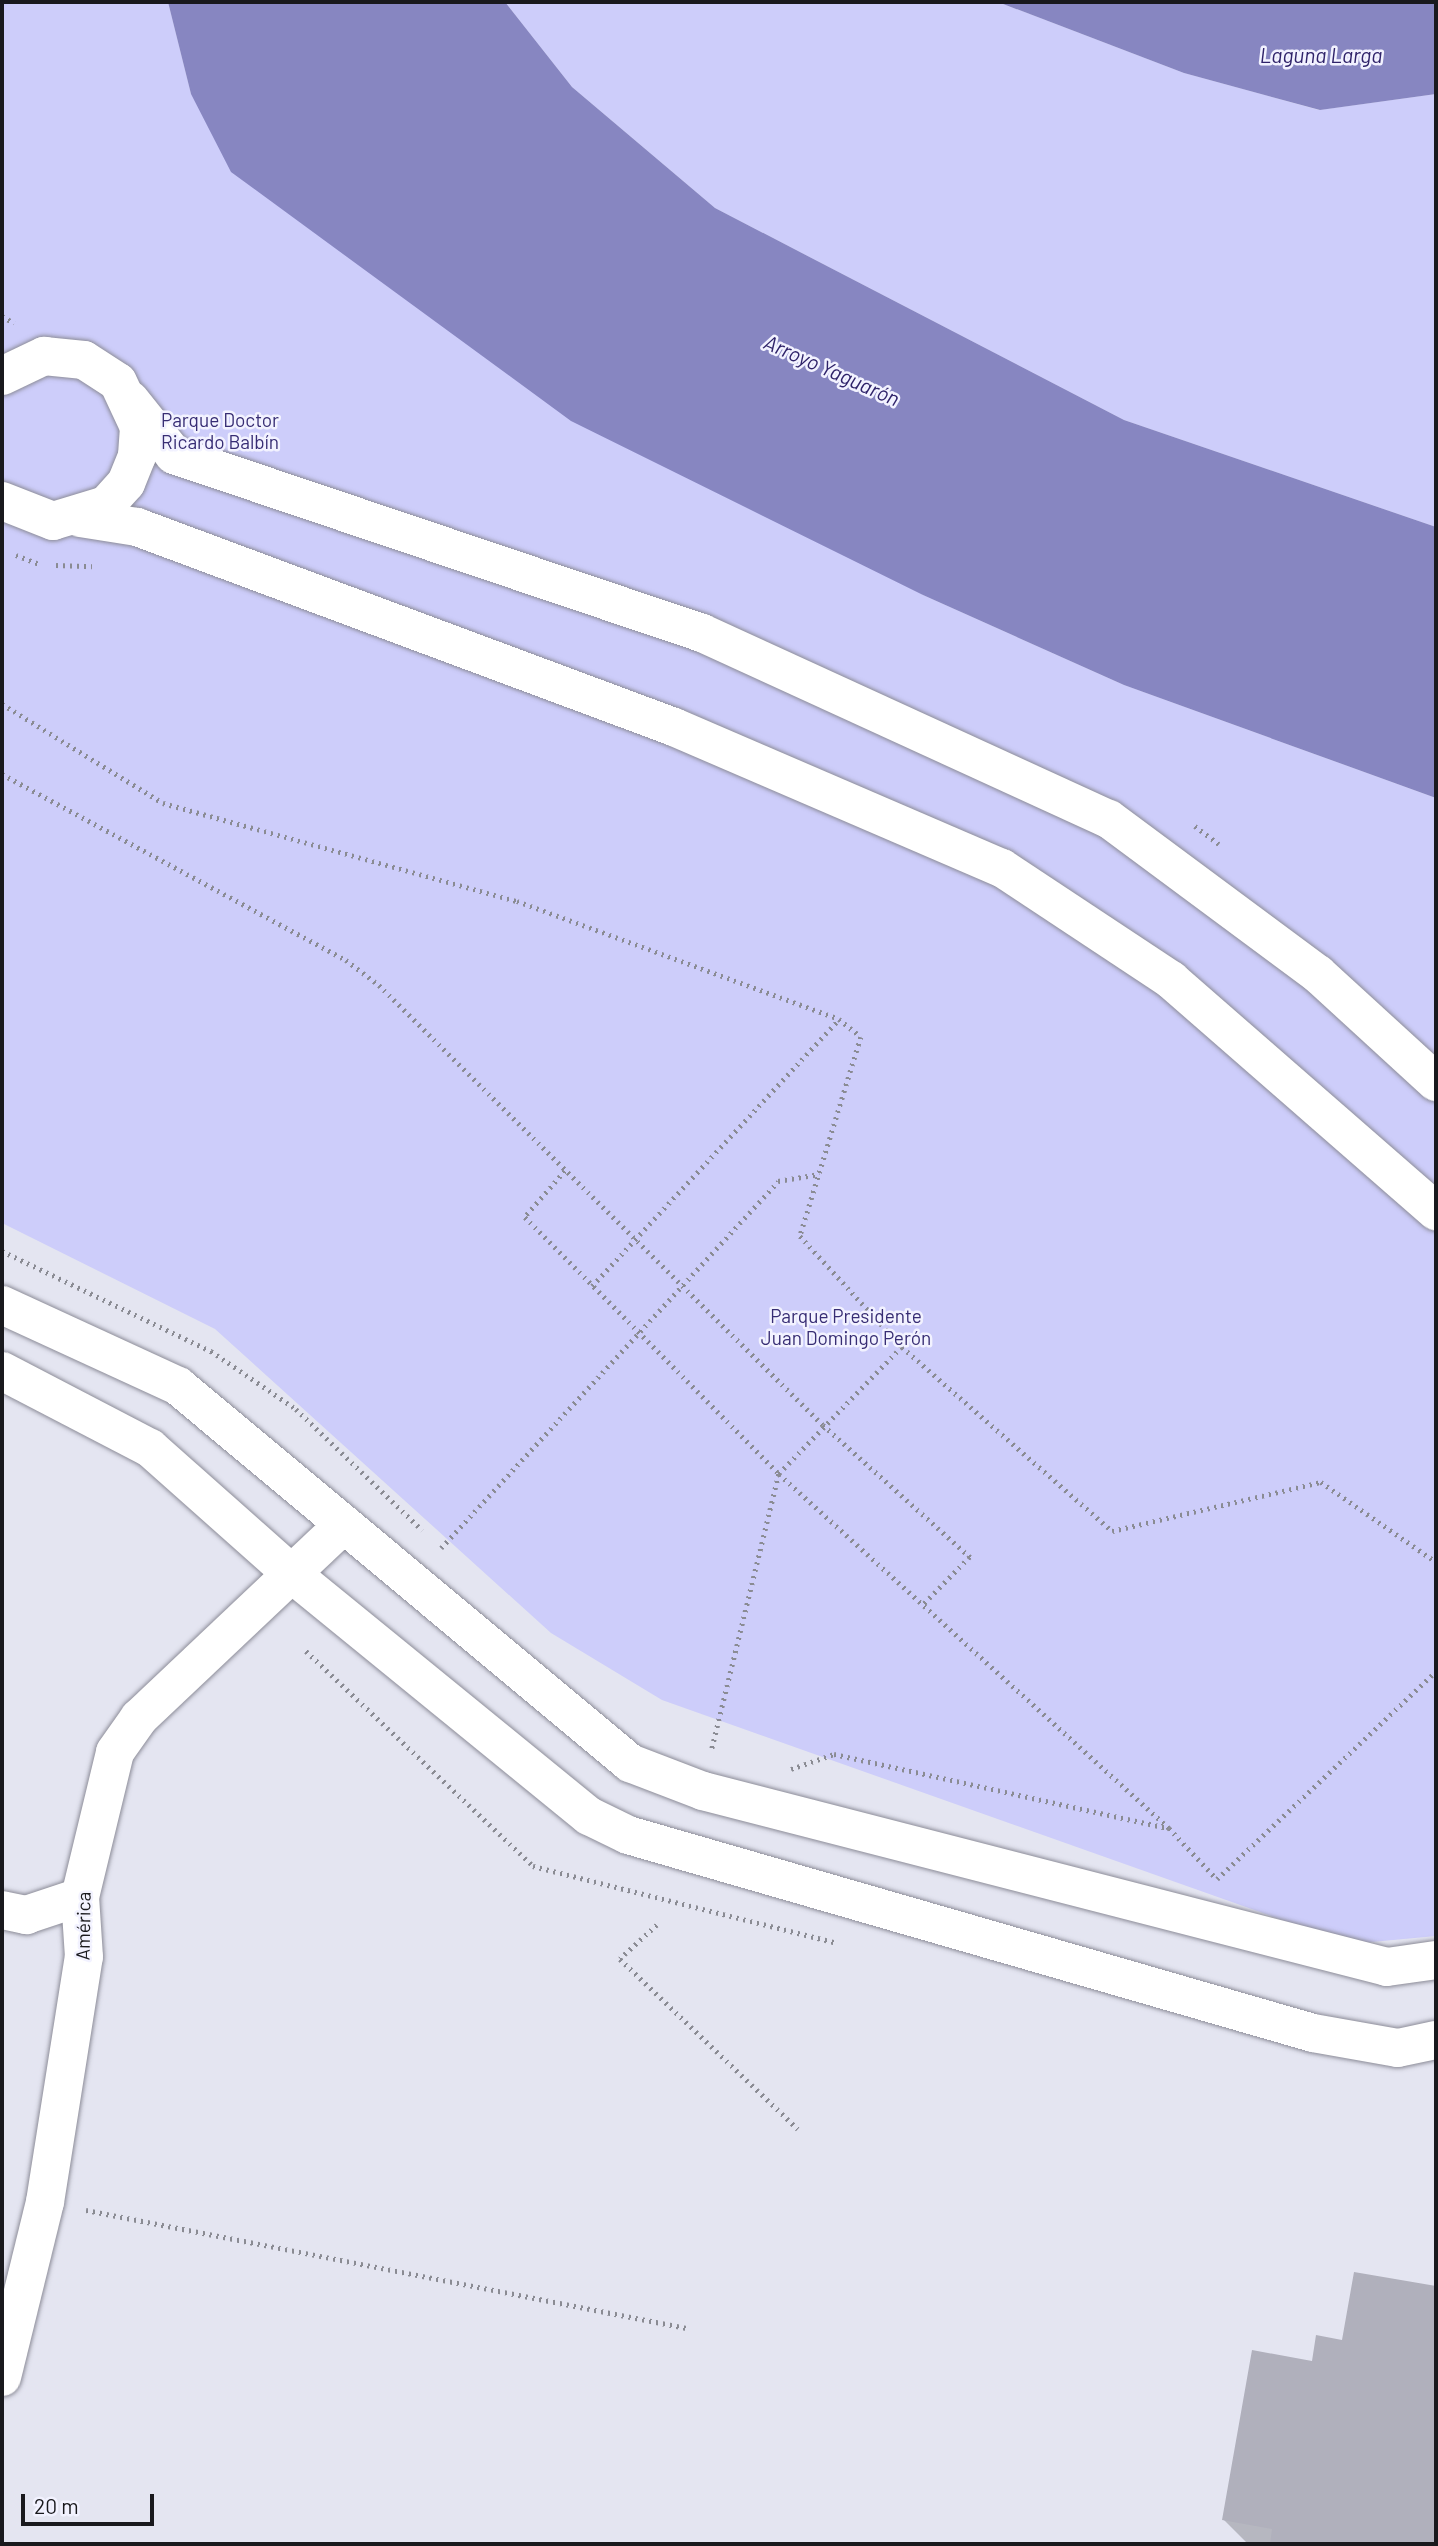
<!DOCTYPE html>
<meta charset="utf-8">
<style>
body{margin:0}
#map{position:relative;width:1438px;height:2546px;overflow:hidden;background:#e4e5f1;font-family:Barlow,sans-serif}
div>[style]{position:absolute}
.green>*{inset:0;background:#cdcdfa}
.water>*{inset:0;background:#8786c1}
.shadow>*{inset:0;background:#0003}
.building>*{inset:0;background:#b0b0bc}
.path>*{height:4.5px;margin-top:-2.25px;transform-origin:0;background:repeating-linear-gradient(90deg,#8a8b93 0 2px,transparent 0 7px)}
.roads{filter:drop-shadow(0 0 2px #8c8c98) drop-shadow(0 0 2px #8c8c98)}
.minor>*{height:38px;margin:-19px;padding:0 19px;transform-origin:19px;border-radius:19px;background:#fff}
.major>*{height:38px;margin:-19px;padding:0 19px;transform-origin:19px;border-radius:19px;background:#fff}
span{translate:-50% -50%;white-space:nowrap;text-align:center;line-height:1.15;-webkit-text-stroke:5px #f2f2ff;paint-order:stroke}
.park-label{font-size:19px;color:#372d74}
.street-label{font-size:19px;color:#19191d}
.water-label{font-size:21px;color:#2f236a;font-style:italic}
.frame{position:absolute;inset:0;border:4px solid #19191d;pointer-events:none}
.scale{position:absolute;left:21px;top:2494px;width:133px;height:32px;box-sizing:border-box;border:4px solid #19191d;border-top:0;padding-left:9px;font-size:21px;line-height:24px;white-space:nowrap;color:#19191d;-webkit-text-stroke:5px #f2f2ff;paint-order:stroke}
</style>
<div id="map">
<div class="green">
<div style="clip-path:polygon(2px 2px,168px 2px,191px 94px,923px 595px,1124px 685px,1436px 798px,1436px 1936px,1350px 1944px,662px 1700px,551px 1633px,215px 1329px,2px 1223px)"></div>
<div style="clip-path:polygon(505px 2px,998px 2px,1184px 73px,1319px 110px,1436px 94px,1436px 527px,1124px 420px,715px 208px,572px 87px)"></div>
</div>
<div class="water">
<div style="clip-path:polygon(168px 2px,505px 2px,572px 87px,715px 208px,1124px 420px,1436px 527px,1436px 798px,1124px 685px,923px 595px,571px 421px,231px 172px,191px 94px)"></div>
<div style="clip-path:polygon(998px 2px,1436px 2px,1436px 94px,1320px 110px,1184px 73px)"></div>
</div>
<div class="shadow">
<div style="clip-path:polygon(1355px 2274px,1436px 2288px,1436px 2544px,1248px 2544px,1224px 2520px,1313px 2363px,1343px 2342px)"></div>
</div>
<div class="building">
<div style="clip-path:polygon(1354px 2272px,1436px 2286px,1436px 2544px,1270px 2544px,1272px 2529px,1222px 2520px,1252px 2350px,1312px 2361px,1316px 2335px,1342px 2340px)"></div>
</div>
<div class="path">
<div style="left:2px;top:316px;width:14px;rotate:30deg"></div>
<div style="left:16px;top:555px;width:26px;rotate:21deg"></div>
<div style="left:56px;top:565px;width:36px;rotate:2deg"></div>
<div style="left:2px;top:704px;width:189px;rotate:31.6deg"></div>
<div style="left:163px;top:803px;width:367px;rotate:15.5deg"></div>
<div style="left:517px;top:901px;width:343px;rotate:20.1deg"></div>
<div style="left:839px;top:1019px;width:28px;rotate:39deg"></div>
<div style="left:861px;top:1037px;width:208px;rotate:107deg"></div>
<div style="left:800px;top:1236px;width:151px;rotate:47.4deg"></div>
<div style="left:902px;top:1347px;width:177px;rotate:134.1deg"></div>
<div style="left:779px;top:1474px;width:283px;rotate:103.7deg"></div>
<div style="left:2px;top:774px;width:391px;rotate:28.4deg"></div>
<div style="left:346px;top:960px;width:41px;rotate:37.1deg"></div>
<div style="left:379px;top:985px;width:625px;rotate:44.74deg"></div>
<div style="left:823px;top:1425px;width:198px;rotate:41.9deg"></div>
<div style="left:970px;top:1557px;width:67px;rotate:134.4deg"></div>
<div style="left:1195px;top:826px;width:30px;rotate:37deg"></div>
<div style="left:565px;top:1171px;width:61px;rotate:131deg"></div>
<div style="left:525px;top:1217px;width:361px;rotate:45.3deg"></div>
<div style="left:779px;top:1474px;width:527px;rotate:42.23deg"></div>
<div style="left:1169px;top:1828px;width:69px;rotate:46.8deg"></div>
<div style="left:2px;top:1251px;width:232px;rotate:25.6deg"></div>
<div style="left:211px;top:1351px;width:103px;rotate:34.3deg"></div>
<div style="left:296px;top:1409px;width:175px;rotate:43.8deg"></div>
<div style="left:592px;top:1286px;width:364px;rotate:-47.2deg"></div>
<div style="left:902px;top:1347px;width:279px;rotate:41.2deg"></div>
<div style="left:1112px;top:1531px;width:215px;rotate:-13.2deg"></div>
<div style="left:1321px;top:1482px;width:140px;rotate:34.8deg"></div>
<div style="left:441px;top:1548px;width:498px;rotate:-47.4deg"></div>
<div style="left:778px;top:1181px;width:42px;rotate:-9.7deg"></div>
<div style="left:306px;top:1651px;width:313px;rotate:43.4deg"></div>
<div style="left:533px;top:1866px;width:314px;rotate:14.2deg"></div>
<div style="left:791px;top:1769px;width:46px;rotate:-19.2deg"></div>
<div style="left:834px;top:1754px;width:343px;rotate:12.5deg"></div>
<div style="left:1217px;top:1879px;width:302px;rotate:-43.5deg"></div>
<div style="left:657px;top:1925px;width:50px;rotate:137.4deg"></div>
<div style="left:620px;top:1959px;width:246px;rotate:43.7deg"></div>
<div style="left:86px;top:2210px;width:612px;rotate:11.11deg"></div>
</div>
<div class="roads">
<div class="minor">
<div style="left:2px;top:1910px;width:25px;rotate:12deg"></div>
<div style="left:26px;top:1915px;width:57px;rotate:-18.4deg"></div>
<div style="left:2px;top:2377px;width:180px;rotate:-76.2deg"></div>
<div style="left:45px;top:2202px;width:248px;rotate:-81deg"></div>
<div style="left:84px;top:1957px;width:60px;rotate:-93.8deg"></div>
<div style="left:80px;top:1897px;width:149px;rotate:-76.4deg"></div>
<div style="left:115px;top:1752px;width:42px;rotate:-54.8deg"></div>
<div style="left:139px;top:1718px;width:282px;rotate:-43.4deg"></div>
</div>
<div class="major">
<div style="left:2px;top:376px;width:47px;rotate:-25.5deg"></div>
<div style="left:44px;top:356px;width:40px;rotate:5.7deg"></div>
<div style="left:84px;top:360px;width:40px;rotate:32.9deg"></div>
<div style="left:118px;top:382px;width:50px;rotate:65deg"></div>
<div style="left:139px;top:427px;width:29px;rotate:94deg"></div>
<div style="left:137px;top:456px;width:29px;rotate:112deg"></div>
<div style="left:126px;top:483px;width:30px;rotate:132deg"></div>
<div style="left:106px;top:505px;width:55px;rotate:163.2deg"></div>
<div style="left:53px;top:521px;width:55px;rotate:-158.6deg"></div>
<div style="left:130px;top:400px;width:70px;rotate:51.3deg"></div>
<div style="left:174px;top:455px;width:557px;rotate:18.63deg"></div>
<div style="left:702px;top:633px;width:447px;rotate:24.6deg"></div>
<div style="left:1109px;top:819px;width:260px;rotate:36.6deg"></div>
<div style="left:1318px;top:974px;width:160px;rotate:42.5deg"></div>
<div style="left:80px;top:518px;width:58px;rotate:9deg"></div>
<div style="left:137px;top:527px;width:573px;rotate:20.43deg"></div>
<div style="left:674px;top:727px;width:357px;rotate:23.3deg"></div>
<div style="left:1002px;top:868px;width:203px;rotate:33.5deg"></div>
<div style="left:1171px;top:980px;width:352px;rotate:41.1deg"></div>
<div style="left:2px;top:1305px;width:194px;rotate:24.7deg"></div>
<div style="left:178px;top:1386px;width:589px;rotate:39.83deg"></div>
<div style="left:630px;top:1763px;width:78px;rotate:21deg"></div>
<div style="left:703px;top:1791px;width:706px;rotate:14.43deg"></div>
<div style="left:1387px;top:1967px;width:49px;rotate:-8.1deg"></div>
<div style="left:2px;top:1371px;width:167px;rotate:27.5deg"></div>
<div style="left:150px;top:1448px;width:190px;rotate:41.6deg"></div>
<div style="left:292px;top:1574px;width:383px;rotate:39.2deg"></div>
<div style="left:589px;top:1816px;width:43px;rotate:26deg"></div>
<div style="left:628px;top:1835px;width:713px;rotate:16.12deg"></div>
<div style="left:1313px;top:2033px;width:86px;rotate:10deg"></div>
<div style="left:1398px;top:2048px;width:39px;rotate:-12deg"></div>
</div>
</div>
<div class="park-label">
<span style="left:220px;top:431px">Parque Doctor<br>Ricardo Balbín</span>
<span style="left:846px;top:1327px">Parque Presidente<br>Juan Domingo Perón</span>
</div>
<div class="street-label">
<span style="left:83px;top:1926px;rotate:-89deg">América</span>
</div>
<div class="water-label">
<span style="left:1321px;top:55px">Laguna Larga</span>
<span style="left:832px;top:370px;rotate:24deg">Arroyo Yaguarón</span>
</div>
<div class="frame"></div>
<div class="scale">20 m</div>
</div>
